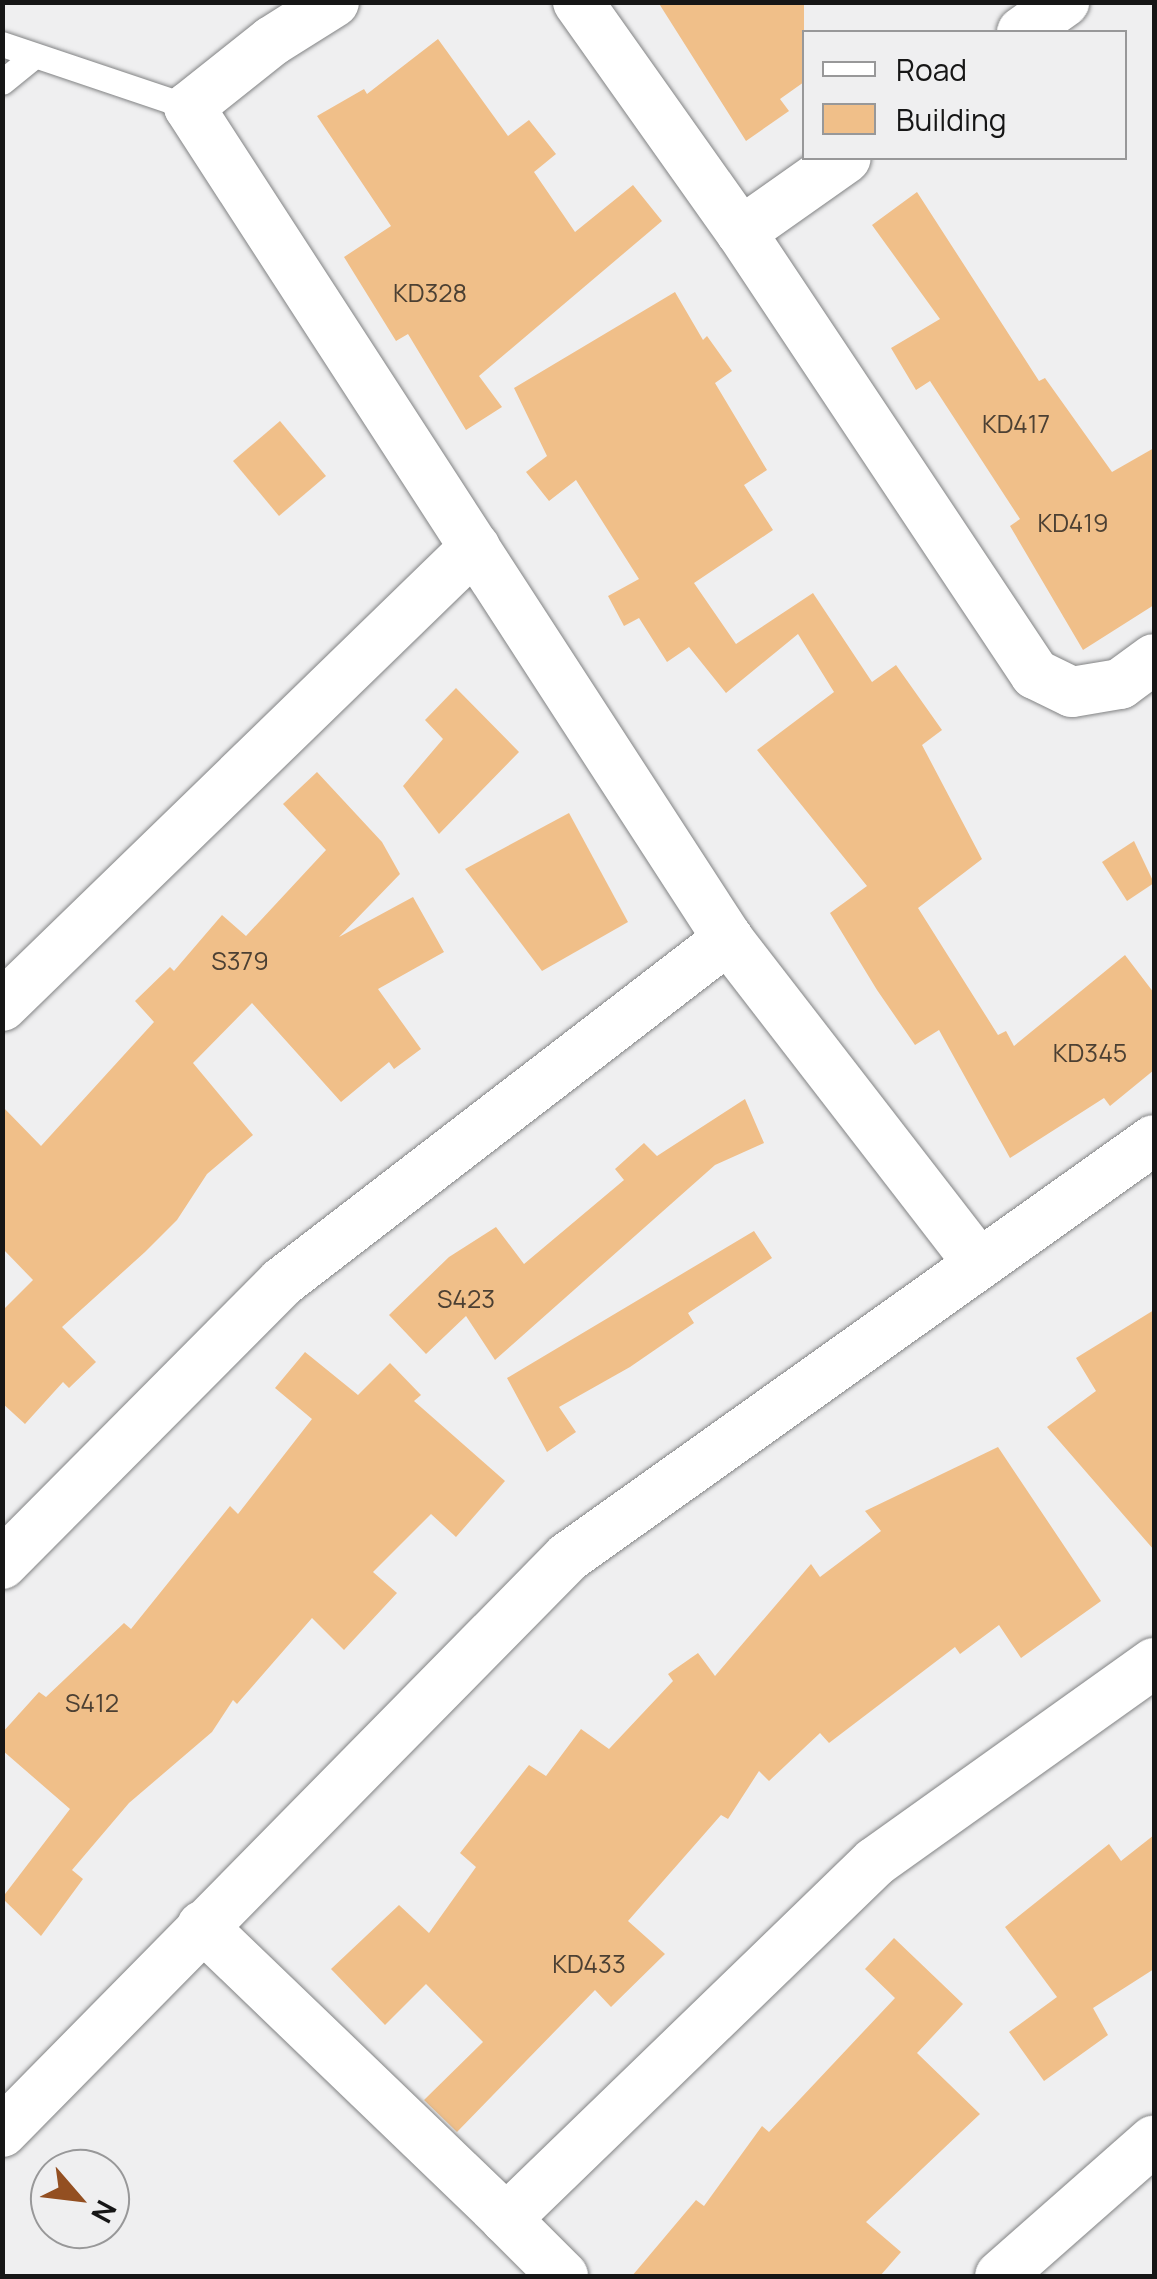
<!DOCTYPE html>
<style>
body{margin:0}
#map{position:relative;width:1157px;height:2279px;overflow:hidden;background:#efeff0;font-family:Manrope,sans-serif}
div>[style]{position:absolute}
.building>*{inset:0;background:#f0bf89}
.roads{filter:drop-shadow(0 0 2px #828384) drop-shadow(0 0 2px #828384)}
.service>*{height:25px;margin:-12.5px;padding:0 12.5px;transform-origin:12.5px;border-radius:12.5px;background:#fff}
.minor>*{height:50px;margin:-25px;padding:0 25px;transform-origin:25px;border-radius:25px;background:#fff}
span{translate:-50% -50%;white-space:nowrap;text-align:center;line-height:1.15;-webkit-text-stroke:8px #efeff0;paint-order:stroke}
.number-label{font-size:25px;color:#4c4033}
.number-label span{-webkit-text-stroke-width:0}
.frame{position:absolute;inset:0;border:5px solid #161616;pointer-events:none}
.legend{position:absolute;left:802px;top:30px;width:325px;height:130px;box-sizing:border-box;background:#efeff0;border:2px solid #989899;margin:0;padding:12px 18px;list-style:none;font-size:30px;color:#161616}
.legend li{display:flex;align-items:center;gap:20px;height:50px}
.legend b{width:50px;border:2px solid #989899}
.north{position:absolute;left:30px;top:2149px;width:100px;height:100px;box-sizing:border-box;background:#efeff0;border:2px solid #989899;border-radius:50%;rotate:118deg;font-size:28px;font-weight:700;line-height:40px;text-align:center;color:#161616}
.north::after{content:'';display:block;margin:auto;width:35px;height:45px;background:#934f21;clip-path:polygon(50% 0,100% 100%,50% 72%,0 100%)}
</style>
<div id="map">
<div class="building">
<div style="clip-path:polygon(658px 2px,804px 2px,804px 82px,780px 99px,789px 111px,746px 141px)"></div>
<div style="clip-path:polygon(438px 39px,508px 136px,529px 120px,556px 154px,534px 172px,575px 232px,633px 185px,662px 221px,479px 376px,502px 407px,466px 430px,408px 334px,396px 341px,344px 257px,391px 226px,317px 116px,364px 89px,367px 94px)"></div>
<div style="clip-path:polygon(917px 192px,1039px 381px,1045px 378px,1112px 472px,1154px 448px,1154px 605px,1083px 650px,1010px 526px,1020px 519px,930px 381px,916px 390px,891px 348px,940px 319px,872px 225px)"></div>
<div style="clip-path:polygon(675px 292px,703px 340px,707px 336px,732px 371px,715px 383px,767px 470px,744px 485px,773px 530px,694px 583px,736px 644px,813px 593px,872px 682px,896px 665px,942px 730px,922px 745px,982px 859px,918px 908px,998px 1035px,1006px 1031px,1014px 1046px,1125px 955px,1154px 993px,1154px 1070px,1110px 1106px,1104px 1098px,1010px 1158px,939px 1030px,915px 1045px,877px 990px,830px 913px,867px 886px,757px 750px,834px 692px,798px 634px,726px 693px,689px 647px,667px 662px,639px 618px,624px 626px,608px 596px,639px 579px,576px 480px,549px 501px,526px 472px,547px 456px,514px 388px)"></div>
<div style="clip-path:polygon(280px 421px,326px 476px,279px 516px,233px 461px)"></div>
<div style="clip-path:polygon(456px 688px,519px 752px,439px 834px,403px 786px,443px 739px,425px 720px)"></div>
<div style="clip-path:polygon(317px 772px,382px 842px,400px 874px,339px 937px,413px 897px,444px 952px,378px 989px,421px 1049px,394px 1069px,389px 1062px,341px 1102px,252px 1003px,193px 1063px,253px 1135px,207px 1174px,177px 1220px,145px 1252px,62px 1327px,96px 1362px,69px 1388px,63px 1382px,25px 1424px,2px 1403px,2px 1311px,33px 1280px,2px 1248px,2px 1106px,41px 1146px,154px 1022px,135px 1001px,170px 967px,174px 971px,222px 915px,246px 936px,326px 850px,283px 804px)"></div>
<div style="clip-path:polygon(569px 813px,628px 922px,542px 971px,465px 869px)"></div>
<div style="clip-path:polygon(1134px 841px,1154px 883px,1127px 901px,1102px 862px)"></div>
<div style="clip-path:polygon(745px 1099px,764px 1143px,715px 1165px,495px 1360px,466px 1316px,426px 1354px,389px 1315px,449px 1257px,496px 1227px,524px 1264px,624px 1180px,615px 1169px,644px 1143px,657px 1156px)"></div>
<div style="clip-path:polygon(754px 1231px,772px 1258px,688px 1313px,694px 1323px,630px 1367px,559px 1407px,576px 1432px,547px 1452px,507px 1378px)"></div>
<div style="clip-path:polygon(1154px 1310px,1154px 1550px,1047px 1427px,1096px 1391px,1076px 1358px)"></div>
<div style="clip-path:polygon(305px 1352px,358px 1395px,390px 1363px,421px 1395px,414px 1401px,505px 1481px,456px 1537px,431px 1514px,373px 1572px,397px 1593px,344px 1650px,312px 1618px,237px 1704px,233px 1700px,212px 1732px,129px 1803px,72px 1870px,83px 1879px,41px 1936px,2px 1898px,70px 1809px,2px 1750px,2px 1733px,39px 1692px,46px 1697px,124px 1623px,131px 1629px,230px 1506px,238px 1514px,312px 1419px,275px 1388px)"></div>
<div style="clip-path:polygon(998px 1447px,1101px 1601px,1021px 1658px,999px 1625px,960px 1654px,955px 1647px,829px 1743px,820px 1733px,769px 1781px,759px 1771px,728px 1819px,721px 1815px,628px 1921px,665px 1954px,611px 2007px,595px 1990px,457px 2132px,424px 2100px,483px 2042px,426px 1984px,385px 2025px,331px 1969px,399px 1905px,429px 1933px,476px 1867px,460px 1853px,529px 1765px,546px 1776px,581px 1729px,609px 1749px,673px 1681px,668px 1674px,698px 1653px,715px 1676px,811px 1564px,820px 1577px,881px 1531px,865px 1511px)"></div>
<div style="clip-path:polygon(1154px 1835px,1154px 1969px,1093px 2008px,1108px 2035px,1044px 2081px,1009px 2032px,1057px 1997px,1005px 1927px,1109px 1844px,1121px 1861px)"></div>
<div style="clip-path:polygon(894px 1938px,963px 2004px,917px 2053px,980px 2114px,866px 2222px,901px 2252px,880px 2276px,632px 2276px,696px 2200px,704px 2206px,762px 2126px,769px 2132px,895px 1998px,865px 1969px)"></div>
</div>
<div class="roads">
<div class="service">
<div style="left:2px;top:44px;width:197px;rotate:18.6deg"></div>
<div style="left:2px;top:82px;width:38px;rotate:-39deg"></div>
</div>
<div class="minor">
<div style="left:334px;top:2px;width:73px;rotate:147.8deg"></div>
<div style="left:272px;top:41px;width:106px;rotate:141.5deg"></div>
<div style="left:189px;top:107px;width:991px;rotate:57.06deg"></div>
<div style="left:728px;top:939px;width:408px;rotate:52.3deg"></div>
<div style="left:578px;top:2px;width:282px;rotate:54.7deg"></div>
<div style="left:741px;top:232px;width:531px;rotate:56.37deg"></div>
<div style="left:1035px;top:674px;width:41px;rotate:25.9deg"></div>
<div style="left:1072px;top:692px;width:49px;rotate:-9.5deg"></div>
<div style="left:1120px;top:684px;width:42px;rotate:-36.3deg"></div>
<div style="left:1022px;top:32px;width:52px;rotate:-35.5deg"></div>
<div style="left:741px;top:232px;width:128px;rotate:-35.2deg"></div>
<div style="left:2px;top:1006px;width:659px;rotate:-44.14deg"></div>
<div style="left:2px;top:1564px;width:397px;rotate:-45.2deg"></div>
<div style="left:282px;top:1282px;width:563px;rotate:-37.56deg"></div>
<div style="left:202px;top:1926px;width:422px;rotate:43.9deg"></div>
<div style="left:506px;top:2219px;width:513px;rotate:-44.05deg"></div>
<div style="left:875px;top:1862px;width:343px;rotate:-35.5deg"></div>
<div style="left:2px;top:2132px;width:807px;rotate:-45.45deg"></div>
<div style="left:568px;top:1557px;width:719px;rotate:-35.44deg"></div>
<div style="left:506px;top:2219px;width:81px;rotate:45deg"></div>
<div style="left:1000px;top:2276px;width:205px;rotate:-41.4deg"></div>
</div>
</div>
<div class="number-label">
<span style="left:430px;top:293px">KD328</span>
<span style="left:1016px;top:424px">KD417</span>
<span style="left:1073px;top:523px">KD419</span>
<span style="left:240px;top:961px">S379</span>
<span style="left:1090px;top:1053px">KD345</span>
<span style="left:466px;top:1299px">S423</span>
<span style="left:92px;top:1703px">S412</span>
<span style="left:589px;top:1964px">KD433</span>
</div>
<div class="frame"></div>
<ul class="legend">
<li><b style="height:12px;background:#fff"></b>Road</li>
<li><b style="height:28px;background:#f0bf89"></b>Building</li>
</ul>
<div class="north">N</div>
</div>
